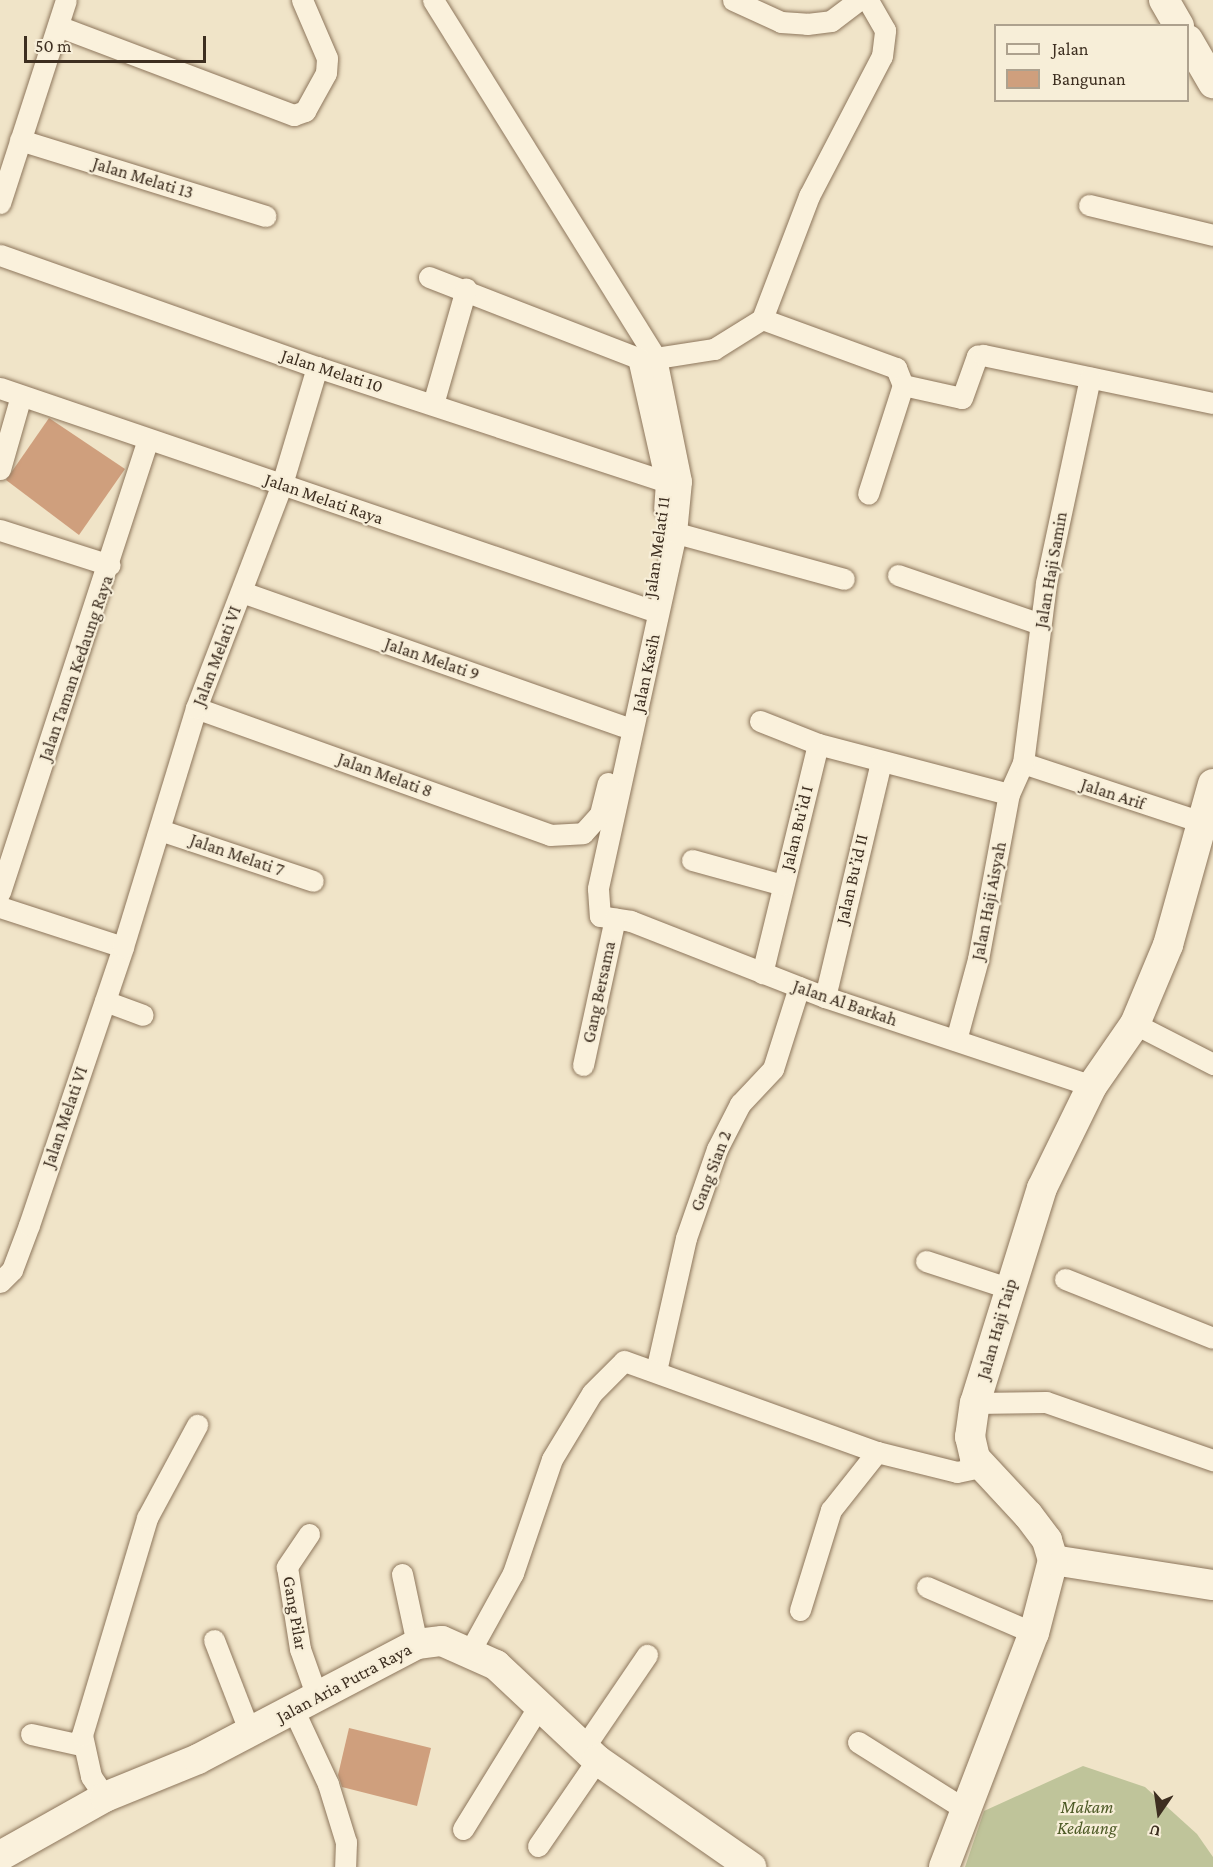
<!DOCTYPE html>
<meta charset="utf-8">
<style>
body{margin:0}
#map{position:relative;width:1213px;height:1867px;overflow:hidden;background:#f0e4c8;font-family:"Crimson Pro",serif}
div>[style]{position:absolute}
.cemetery>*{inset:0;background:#bfc49a}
.building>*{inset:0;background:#cf9f7d}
.roads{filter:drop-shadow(0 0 2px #8d765c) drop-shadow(0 0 2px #8d765c)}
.street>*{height:21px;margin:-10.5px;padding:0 10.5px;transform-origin:10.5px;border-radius:10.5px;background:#faf1dc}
.secondary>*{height:30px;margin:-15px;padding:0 15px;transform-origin:15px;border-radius:15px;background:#faf1dc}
span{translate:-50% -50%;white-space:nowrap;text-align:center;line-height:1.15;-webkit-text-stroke:4.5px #f7eed8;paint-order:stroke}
.street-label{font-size:18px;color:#3d2e20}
.park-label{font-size:18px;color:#4d5a26;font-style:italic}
.legend{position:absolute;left:994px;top:24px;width:195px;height:78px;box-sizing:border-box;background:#f7eed8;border:2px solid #ada18e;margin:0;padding:8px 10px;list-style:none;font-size:18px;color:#3d2e20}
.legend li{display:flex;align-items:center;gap:12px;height:30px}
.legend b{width:30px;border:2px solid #ada18e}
.north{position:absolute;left:1129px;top:1783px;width:60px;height:60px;-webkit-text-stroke:4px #f7eed8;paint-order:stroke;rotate:193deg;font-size:16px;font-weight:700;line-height:24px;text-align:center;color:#3d2e20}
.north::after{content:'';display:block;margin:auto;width:21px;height:27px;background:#3d2e20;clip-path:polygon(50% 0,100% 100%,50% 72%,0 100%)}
.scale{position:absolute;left:24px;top:36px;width:182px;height:27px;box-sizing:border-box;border:3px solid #3d2e20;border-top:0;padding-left:8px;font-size:18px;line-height:21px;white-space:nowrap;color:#3d2e20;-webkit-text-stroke:4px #f7eed8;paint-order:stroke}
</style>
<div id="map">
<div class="cemetery">
<div style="clip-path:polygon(1083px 1766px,1145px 1787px,1197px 1834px,1213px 1857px,1213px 1867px,965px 1867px,984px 1811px)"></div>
</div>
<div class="building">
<div style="clip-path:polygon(49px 418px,125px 469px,79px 535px,6px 480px)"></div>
<div style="clip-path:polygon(349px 1728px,431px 1748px,417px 1806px,342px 1787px,338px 1775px)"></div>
</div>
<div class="roads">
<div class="street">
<div style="left:433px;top:0;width:422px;rotate:58.1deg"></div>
<div style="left:656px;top:358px;width:126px;rotate:78.5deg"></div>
<div style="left:681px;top:481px;width:52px;rotate:95.5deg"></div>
<div style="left:676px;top:533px;width:364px;rotate:102.4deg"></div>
<div style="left:598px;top:889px;width:27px;rotate:86deg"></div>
<div style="left:600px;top:916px;width:31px;rotate:9deg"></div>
<div style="left:631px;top:921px;width:208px;rotate:21.4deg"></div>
<div style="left:825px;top:997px;width:281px;rotate:18.4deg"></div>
<div style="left:733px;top:0;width:53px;rotate:24.6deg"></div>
<div style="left:781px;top:22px;width:26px;rotate:4deg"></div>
<div style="left:807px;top:24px;width:24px;rotate:-7deg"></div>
<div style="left:831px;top:21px;width:35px;rotate:-37deg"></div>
<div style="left:58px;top:26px;width:252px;rotate:20.7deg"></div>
<div style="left:294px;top:115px;width:12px;rotate:-20deg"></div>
<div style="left:305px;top:111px;width:43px;rotate:-61.1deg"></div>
<div style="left:326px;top:73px;width:15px;rotate:-86deg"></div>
<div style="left:327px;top:58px;width:63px;rotate:-113.3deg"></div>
<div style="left:20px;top:140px;width:257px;rotate:17.2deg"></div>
<div style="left:0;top:203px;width:213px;rotate:-72deg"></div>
<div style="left:1089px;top:205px;width:128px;rotate:13.6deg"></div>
<div style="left:0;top:255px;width:336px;rotate:19.5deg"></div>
<div style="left:317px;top:367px;width:367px;rotate:18.2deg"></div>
<div style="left:429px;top:277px;width:224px;rotate:21.2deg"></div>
<div style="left:638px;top:358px;width:127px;rotate:77.3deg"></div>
<div style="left:666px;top:482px;width:26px;rotate:94deg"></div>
<div style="left:762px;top:319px;width:132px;rotate:-69.1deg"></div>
<div style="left:809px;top:196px;width:158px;rotate:-62.5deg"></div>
<div style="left:882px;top:56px;width:26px;rotate:-83deg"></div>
<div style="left:885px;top:30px;width:34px;rotate:-120deg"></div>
<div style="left:656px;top:358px;width:59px;rotate:-8.8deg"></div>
<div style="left:714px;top:349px;width:57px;rotate:-32deg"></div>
<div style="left:762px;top:319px;width:143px;rotate:20.1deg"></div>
<div style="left:896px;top:368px;width:18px;rotate:68deg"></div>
<div style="left:903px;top:385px;width:114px;rotate:107.8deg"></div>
<div style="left:903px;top:385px;width:60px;rotate:12.4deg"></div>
<div style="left:962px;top:398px;width:45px;rotate:-70.3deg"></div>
<div style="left:977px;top:356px;width:6px;rotate:-9deg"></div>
<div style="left:983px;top:355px;width:235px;rotate:11.8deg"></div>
<div style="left:0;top:388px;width:685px;rotate:18.83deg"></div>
<div style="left:433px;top:404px;width:120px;rotate:-74deg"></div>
<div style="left:0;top:469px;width:76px;rotate:-74deg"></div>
<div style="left:0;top:530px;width:115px;rotate:17.7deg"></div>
<div style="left:676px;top:533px;width:174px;rotate:15.3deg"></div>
<div style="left:898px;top:575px;width:150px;rotate:19deg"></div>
<div style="left:242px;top:592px;width:403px;rotate:19.4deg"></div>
<div style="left:196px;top:708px;width:376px;rotate:19.7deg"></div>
<div style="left:550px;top:835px;width:33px;rotate:-3deg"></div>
<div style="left:583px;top:833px;width:25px;rotate:-48deg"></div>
<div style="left:600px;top:814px;width:32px;rotate:-76deg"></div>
<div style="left:760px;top:721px;width:62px;rotate:21.6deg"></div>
<div style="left:818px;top:744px;width:236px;rotate:103.7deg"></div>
<div style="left:818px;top:744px;width:197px;rotate:14.7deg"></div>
<div style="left:1023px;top:763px;width:191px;rotate:18.3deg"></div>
<div style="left:160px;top:830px;width:161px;rotate:18.4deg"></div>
<div style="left:692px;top:860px;width:94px;rotate:15.4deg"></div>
<div style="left:0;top:892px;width:472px;rotate:-71.9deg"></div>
<div style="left:0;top:907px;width:129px;rotate:18deg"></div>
<div style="left:825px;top:997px;width:242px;rotate:-76.6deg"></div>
<div style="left:105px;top:1001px;width:40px;rotate:20.2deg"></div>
<div style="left:1135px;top:1024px;width:88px;rotate:27.1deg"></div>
<div style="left:956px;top:1040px;width:84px;rotate:-74.8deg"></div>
<div style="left:978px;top:959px;width:168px;rotate:-79.4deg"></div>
<div style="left:1009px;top:794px;width:34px;rotate:-66deg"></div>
<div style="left:1023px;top:763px;width:181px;rotate:-82.7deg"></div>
<div style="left:1046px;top:583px;width:210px;rotate:-77.9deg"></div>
<div style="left:583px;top:1065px;width:150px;rotate:-77.7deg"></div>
<div style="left:926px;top:1261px;width:86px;rotate:18.2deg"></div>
<div style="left:1065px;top:1279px;width:159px;rotate:21.7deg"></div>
<div style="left:0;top:1282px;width:17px;rotate:-45deg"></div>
<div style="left:12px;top:1270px;width:48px;rotate:-69.3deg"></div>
<div style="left:29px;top:1225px;width:293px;rotate:-71.3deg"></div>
<div style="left:123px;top:947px;width:250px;rotate:-73deg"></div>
<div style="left:196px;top:708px;width:240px;rotate:-69deg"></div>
<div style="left:282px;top:484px;width:122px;rotate:-73.3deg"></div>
<div style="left:656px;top:1371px;width:136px;rotate:-77.3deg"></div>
<div style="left:686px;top:1238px;width:94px;rotate:-70.8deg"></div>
<div style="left:717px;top:1149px;width:51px;rotate:-62.9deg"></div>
<div style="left:740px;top:1104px;width:48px;rotate:-46.7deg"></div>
<div style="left:773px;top:1069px;width:86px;rotate:-72.4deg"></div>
<div style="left:975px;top:1403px;width:71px;rotate:-0.8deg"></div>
<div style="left:1046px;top:1402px;width:177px;rotate:19.2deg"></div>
<div style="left:309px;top:1534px;width:40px;rotate:124deg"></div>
<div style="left:287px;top:1567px;width:83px;rotate:81deg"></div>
<div style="left:300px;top:1649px;width:51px;rotate:70.5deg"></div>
<div style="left:402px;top:1574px;width:72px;rotate:77.9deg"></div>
<div style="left:927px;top:1587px;width:116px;rotate:23.3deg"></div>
<div style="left:800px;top:1610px;width:105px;rotate:-72.8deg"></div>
<div style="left:831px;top:1510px;width:74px;rotate:-51.6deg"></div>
<div style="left:214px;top:1640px;width:100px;rotate:68.8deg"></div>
<div style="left:470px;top:1651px;width:89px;rotate:-61.1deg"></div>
<div style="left:513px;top:1573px;width:120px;rotate:-71.1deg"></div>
<div style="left:552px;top:1459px;width:77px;rotate:-58.8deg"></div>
<div style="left:592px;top:1393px;width:45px;rotate:-45deg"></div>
<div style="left:624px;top:1361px;width:269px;rotate:19.8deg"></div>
<div style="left:877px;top:1452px;width:82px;rotate:14deg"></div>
<div style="left:957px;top:1472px;width:25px;rotate:-12deg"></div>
<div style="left:294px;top:1711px;width:81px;rotate:65deg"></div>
<div style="left:328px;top:1784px;width:61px;rotate:72.8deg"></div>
<div style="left:346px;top:1842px;width:25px;rotate:92deg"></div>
<div style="left:31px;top:1734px;width:51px;rotate:12.4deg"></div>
<div style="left:858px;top:1742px;width:128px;rotate:32.2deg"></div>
<div style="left:583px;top:1749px;width:114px;rotate:-55.8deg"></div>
<div style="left:105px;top:1797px;width:25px;rotate:-124deg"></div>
<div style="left:91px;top:1776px;width:42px;rotate:-102.4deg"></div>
<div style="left:82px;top:1735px;width:227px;rotate:-73.3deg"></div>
<div style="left:147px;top:1518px;width:106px;rotate:-61.7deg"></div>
<div style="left:463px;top:1829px;width:145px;rotate:-58.3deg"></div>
<div style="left:538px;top:1846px;width:104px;rotate:-55.5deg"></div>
</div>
<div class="secondary">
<div style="left:1164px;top:0;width:30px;rotate:60deg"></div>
<div style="left:1188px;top:40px;width:50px;rotate:59.8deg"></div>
<div style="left:1053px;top:1560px;width:162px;rotate:8.9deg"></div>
<div style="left:0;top:1856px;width:120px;rotate:-29.3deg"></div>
<div style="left:105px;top:1797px;width:100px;rotate:-22.2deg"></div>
<div style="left:198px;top:1759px;width:247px;rotate:-27.7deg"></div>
<div style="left:417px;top:1644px;width:25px;rotate:-7deg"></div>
<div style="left:442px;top:1641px;width:59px;rotate:24deg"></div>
<div style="left:496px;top:1665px;width:139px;rotate:43.2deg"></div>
<div style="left:597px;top:1760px;width:188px;rotate:34.8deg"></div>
<div style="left:944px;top:1867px;width:251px;rotate:-69deg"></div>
<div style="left:1034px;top:1633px;width:75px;rotate:-75.4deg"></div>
<div style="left:1053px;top:1560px;width:21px;rotate:-107deg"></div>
<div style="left:1047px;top:1540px;width:31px;rotate:-127deg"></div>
<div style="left:1028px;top:1515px;width:78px;rotate:-132.9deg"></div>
<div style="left:975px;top:1458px;width:22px;rotate:-103deg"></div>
<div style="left:970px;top:1437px;width:34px;rotate:-82deg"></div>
<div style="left:975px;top:1403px;width:225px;rotate:-72.7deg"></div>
<div style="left:1042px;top:1188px;width:114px;rotate:-63.9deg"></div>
<div style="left:1092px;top:1086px;width:75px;rotate:-55.3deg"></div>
<div style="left:1135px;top:1024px;width:86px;rotate:-67.3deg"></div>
<div style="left:1168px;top:945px;width:167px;rotate:-74.4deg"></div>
</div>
</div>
<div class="street-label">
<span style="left:143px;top:178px;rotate:17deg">Jalan Melati 13</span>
<span style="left:332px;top:371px;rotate:18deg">Jalan Melati 10</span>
<span style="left:324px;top:499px;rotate:19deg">Jalan Melati Raya</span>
<span style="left:657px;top:547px;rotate:-82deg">Jalan Melati 11</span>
<span style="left:1051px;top:570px;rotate:-80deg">Jalan Haji Samin</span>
<span style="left:217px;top:656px;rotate:-69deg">Jalan Melati VI</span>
<span style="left:432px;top:659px;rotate:19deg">Jalan Melati 9</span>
<span style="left:76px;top:668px;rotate:-71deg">Jalan Taman Kedaung Raya</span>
<span style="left:646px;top:673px;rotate:-78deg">Jalan Kasih</span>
<span style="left:385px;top:775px;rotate:20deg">Jalan Melati 8</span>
<span style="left:1113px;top:794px;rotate:18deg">Jalan Arif</span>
<span style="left:797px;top:828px;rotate:-76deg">Jalan Bu’id I</span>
<span style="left:237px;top:855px;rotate:19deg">Jalan Melati 7</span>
<span style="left:852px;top:879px;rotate:-77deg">Jalan Bu’id II</span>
<span style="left:989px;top:901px;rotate:-79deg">Jalan Haji Aisyah</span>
<span style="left:599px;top:992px;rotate:-78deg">Gang Bersama</span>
<span style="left:845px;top:1003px;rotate:19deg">Jalan Al Barkah</span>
<span style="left:65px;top:1117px;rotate:-71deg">Jalan Melati VI</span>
<span style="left:711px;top:1171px;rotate:-69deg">Gang Sian 2</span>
<span style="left:997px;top:1329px;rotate:-74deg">Jalan Haji Taip</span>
<span style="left:295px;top:1613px;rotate:80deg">Gang Pilar</span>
<span style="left:344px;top:1683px;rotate:-28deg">Jalan Aria Putra Raya</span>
</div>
<div class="park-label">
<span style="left:1087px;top:1818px">Makam<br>Kedaung</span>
</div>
<ul class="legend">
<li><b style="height:8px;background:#faf1dc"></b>Jalan</li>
<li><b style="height:16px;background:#cf9f7d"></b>Bangunan</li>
</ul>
<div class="north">U</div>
<div class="scale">50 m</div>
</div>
